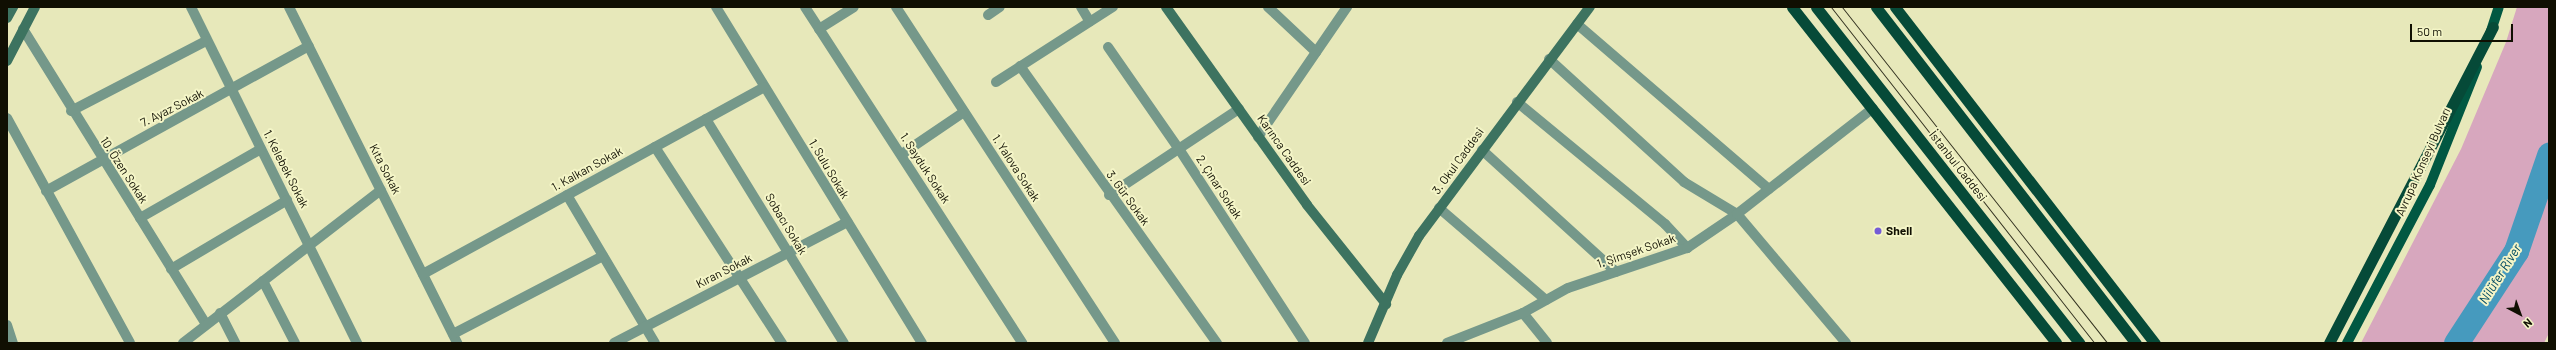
<!DOCTYPE html>
<meta charset="utf-8">
<style>
body{margin:0}
#map{position:relative;width:2556px;height:350px;overflow:hidden;background:#e7e8ba;font-family:Barlow,sans-serif}
div>[style]{position:absolute}
.green>*{inset:0;background:#d7a7be}
.river>*{height:25px;margin:-12.5px;padding:0 12.5px;transform-origin:12.5px;border-radius:12.5px;background:#469abe}
.minor>*{height:10px;margin:-5px;padding:0 5px;transform-origin:5px;border-radius:5px;background:#75988a}
.secondary>*{height:10px;margin:-5px;padding:0 5px;transform-origin:5px;border-radius:5px;background:#3d7360}
.primary>*{height:10px;margin:-5px;padding:0 5px;transform-origin:5px;border-radius:5px;background:#015842}
.trunk>*{height:11px;margin:-5.5px;padding:0 5.5px;transform-origin:5.5px;border-radius:5.5px;background:#064a38}
.tram>*{height:1px;margin:-0.5px;padding:0 0.5px;transform-origin:0.5px;border-radius:0.5px;background:#343321}
.dots>*{width:11px;height:11px;translate:-50% -50%;box-sizing:border-box;border:2px solid #f4f5c7;border-radius:50%}
span{translate:-50% -50%;white-space:nowrap;text-align:center;line-height:1.15;-webkit-text-stroke:4px #f4f5c7;paint-order:stroke}
.street-label{font-size:12px;color:#100f02}
.poi-label{font-size:12px;color:#100f02;font-weight:700}
.left{translate:0 -50%;text-align:left}
.water-label{font-size:13px;color:#004a62;font-style:italic}
.frame{position:absolute;inset:0;border:8px solid #100f02;pointer-events:none}
.north{position:absolute;left:2500px;top:294px;width:40px;height:40px;-webkit-text-stroke:3px #f4f5c7;paint-order:stroke;rotate:139deg;font-size:11px;font-weight:700;line-height:16px;text-align:center;color:#100f02}
.north::after{content:'';display:block;margin:auto;width:14px;height:18px;background:#100f02;clip-path:polygon(50% 0,100% 100%,50% 72%,0 100%)}
.scale{position:absolute;left:2410px;top:24px;width:103px;height:18px;box-sizing:border-box;border:2px solid #100f02;border-top:0;padding-left:5px;font-size:12px;line-height:14px;white-space:nowrap;color:#100f02;-webkit-text-stroke:3px #f4f5c7;paint-order:stroke}
</style>
<div id="map">
<div class="green">
<div style="clip-path:polygon(2517px 7px,2549px 7px,2549px 333px,2544px 343px,2361px 343px,2461px 149px,2506px 42px)"></div>
</div>
<div class="river">
<div style="left:2456px;top:343px;width:110px;rotate:-56.9deg"></div>
<div style="left:2516px;top:251px;width:102px;rotate:-71deg"></div>
</div>
<div class="minor">
<div style="left:191px;top:7px;width:375px;rotate:63.7deg"></div>
<div style="left:289px;top:7px;width:376px;rotate:63.4deg"></div>
<div style="left:716px;top:7px;width:394px;rotate:58.5deg"></div>
<div style="left:805px;top:7px;width:400px;rotate:57.1deg"></div>
<div style="left:896px;top:7px;width:401px;rotate:56.9deg"></div>
<div style="left:1081px;top:7px;width:17px;rotate:59deg"></div>
<div style="left:1268px;top:7px;width:66px;rotate:43.2deg"></div>
<div style="left:988px;top:15px;width:14px;rotate:-34deg"></div>
<div style="left:1577px;top:24px;width:253px;rotate:40.7deg"></div>
<div style="left:23px;top:29px;width:346px;rotate:58.2deg"></div>
<div style="left:819px;top:29px;width:41px;rotate:-32.2deg"></div>
<div style="left:1108px;top:47px;width:124px;rotate:55.2deg"></div>
<div style="left:1179px;top:149px;width:231px;rotate:57deg"></div>
<div style="left:1549px;top:59px;width:183px;rotate:42.3deg"></div>
<div style="left:1684px;top:182px;width:62px;rotate:31.1deg"></div>
<div style="left:1737px;top:214px;width:169px;rotate:49.8deg"></div>
<div style="left:1020px;top:66px;width:340px;rotate:54.6deg"></div>
<div style="left:996px;top:82px;width:139px;rotate:-32.7deg"></div>
<div style="left:1517px;top:102px;width:192px;rotate:39.5deg"></div>
<div style="left:1665px;top:224px;width:33px;rotate:47deg"></div>
<div style="left:71px;top:111px;width:152px;rotate:-27.4deg"></div>
<div style="left:7px;top:118px;width:256px;rotate:61.3deg"></div>
<div style="left:706px;top:119px;width:263px;rotate:58.4deg"></div>
<div style="left:1258px;top:137px;width:158px;rotate:-55.6deg"></div>
<div style="left:655px;top:147px;width:234px;rotate:57.1deg"></div>
<div style="left:1482px;top:150px;width:181px;rotate:42.3deg"></div>
<div style="left:902px;top:154px;width:75px;rotate:-34.1deg"></div>
<div style="left:46px;top:191px;width:300px;rotate:-28.9deg"></div>
<div style="left:567px;top:195px;width:172px;rotate:59.3deg"></div>
<div style="left:1109px;top:195px;width:156px;rotate:-33.5deg"></div>
<div style="left:1439px;top:208px;width:141px;rotate:40.7deg"></div>
<div style="left:140px;top:218px;width:139px;rotate:-29.7deg"></div>
<div style="left:171px;top:269px;width:135px;rotate:-30.7deg"></div>
<div style="left:423px;top:274px;width:389px;rotate:-28.7deg"></div>
<div style="left:263px;top:281px;width:70px;rotate:62.7deg"></div>
<div style="left:220px;top:313px;width:34px;rotate:63deg"></div>
<div style="left:1523px;top:313px;width:38px;rotate:51deg"></div>
<div style="left:7px;top:325px;width:19px;rotate:72deg"></div>
<div style="left:453px;top:334px;width:169px;rotate:-27.5deg"></div>
<div style="left:183px;top:343px;width:250px;rotate:-37.7deg"></div>
<div style="left:614px;top:343px;width:263px;rotate:-27.4deg"></div>
<div style="left:1447px;top:343px;width:82px;rotate:-21.5deg"></div>
<div style="left:1523px;top:313px;width:51px;rotate:-29.1deg"></div>
<div style="left:1568px;top:288px;width:126px;rotate:-18.6deg"></div>
<div style="left:1687px;top:248px;width:60px;rotate:-34.2deg"></div>
<div style="left:1737px;top:214px;width:172px;rotate:-37.9deg"></div>
</div>
<div class="secondary">
<div style="left:1166px;top:7px;width:243px;rotate:54.5deg"></div>
<div style="left:1307px;top:205px;width:127px;rotate:51.4deg"></div>
<div style="left:7px;top:18px;width:13px;rotate:-61deg"></div>
<div style="left:7px;top:61px;width:61px;rotate:-62.6deg"></div>
<div style="left:1368px;top:343px;width:74px;rotate:-66.9deg"></div>
<div style="left:1397px;top:275px;width:45px;rotate:-60.6deg"></div>
<div style="left:1419px;top:236px;width:286px;rotate:-53.3deg"></div>
</div>
<div class="primary">
<div style="left:2490px;top:34px;width:28px;rotate:-72deg"></div>
<div style="left:2347px;top:343px;width:178px;rotate:-62.3deg"></div>
<div style="left:2430px;top:185px;width:127px;rotate:-68.3deg"></div>
</div>
<div class="trunk">
<div style="left:1792px;top:7px;width:427px;rotate:51.8deg"></div>
<div style="left:1816px;top:7px;width:427px;rotate:51.9deg"></div>
<div style="left:1876px;top:7px;width:425px;rotate:52.3deg"></div>
<div style="left:1895px;top:7px;width:425px;rotate:52.3deg"></div>
<div style="left:2329px;top:343px;width:356px;rotate:-62.6deg"></div>
</div>
<div class="tram">
<div style="left:1831px;top:7px;width:427px;rotate:51.9deg"></div>
<div style="left:1842px;top:7px;width:428px;rotate:51.7deg"></div>
</div>
<div class="dots">
<div style="left:1878px;top:231px;background:#755cd6"></div>
</div>
<div class="street-label">
<span style="left:172px;top:108px;rotate:-27deg">7. Ayaz Sokak</span>
<span style="left:1284px;top:150px;rotate:55deg">Karınca Caddesi</span>
<span style="left:1458px;top:161px;rotate:-54deg">3. Okul Caddesi</span>
<span style="left:2423px;top:162px;rotate:-66deg">Avrupa Konseyi Bulvarı</span>
<span style="left:1958px;top:166px;rotate:52deg">İstanbul Caddesi</span>
<span style="left:925px;top:168px;rotate:57deg">1. Sayduk Sokak</span>
<span style="left:1016px;top:168px;rotate:57deg">1. Yalova Sokak</span>
<span style="left:286px;top:169px;rotate:63deg">1. Kelebek Sokak</span>
<span style="left:385px;top:169px;rotate:63deg">Kıta Sokak</span>
<span style="left:587px;top:169px;rotate:-29deg">1. Kalkan Sokak</span>
<span style="left:829px;top:169px;rotate:59deg">1. Sulu Sokak</span>
<span style="left:124px;top:170px;rotate:57deg">10. Özen Sokak</span>
<span style="left:1219px;top:187px;rotate:57deg">2. Çınar Sokak</span>
<span style="left:1128px;top:198px;rotate:54deg">3. Gür Sokak</span>
<span style="left:786px;top:224px;rotate:59deg">Sobacı Sokak</span>
<span style="left:1636px;top:251px;rotate:-19deg">1. Şimşek Sokak</span>
<span style="left:724px;top:271px;rotate:-27deg">Kıran Sokak</span>
</div>
<div class="poi-label">
<span class="left" style="left:1886px;top:231px">Shell</span>
</div>
<div class="water-label">
<span style="left:2500px;top:274px;rotate:-58deg">Nilüfer River</span>
</div>
<div class="frame"></div>
<div class="north">N</div>
<div class="scale">50 m</div>
</div>
